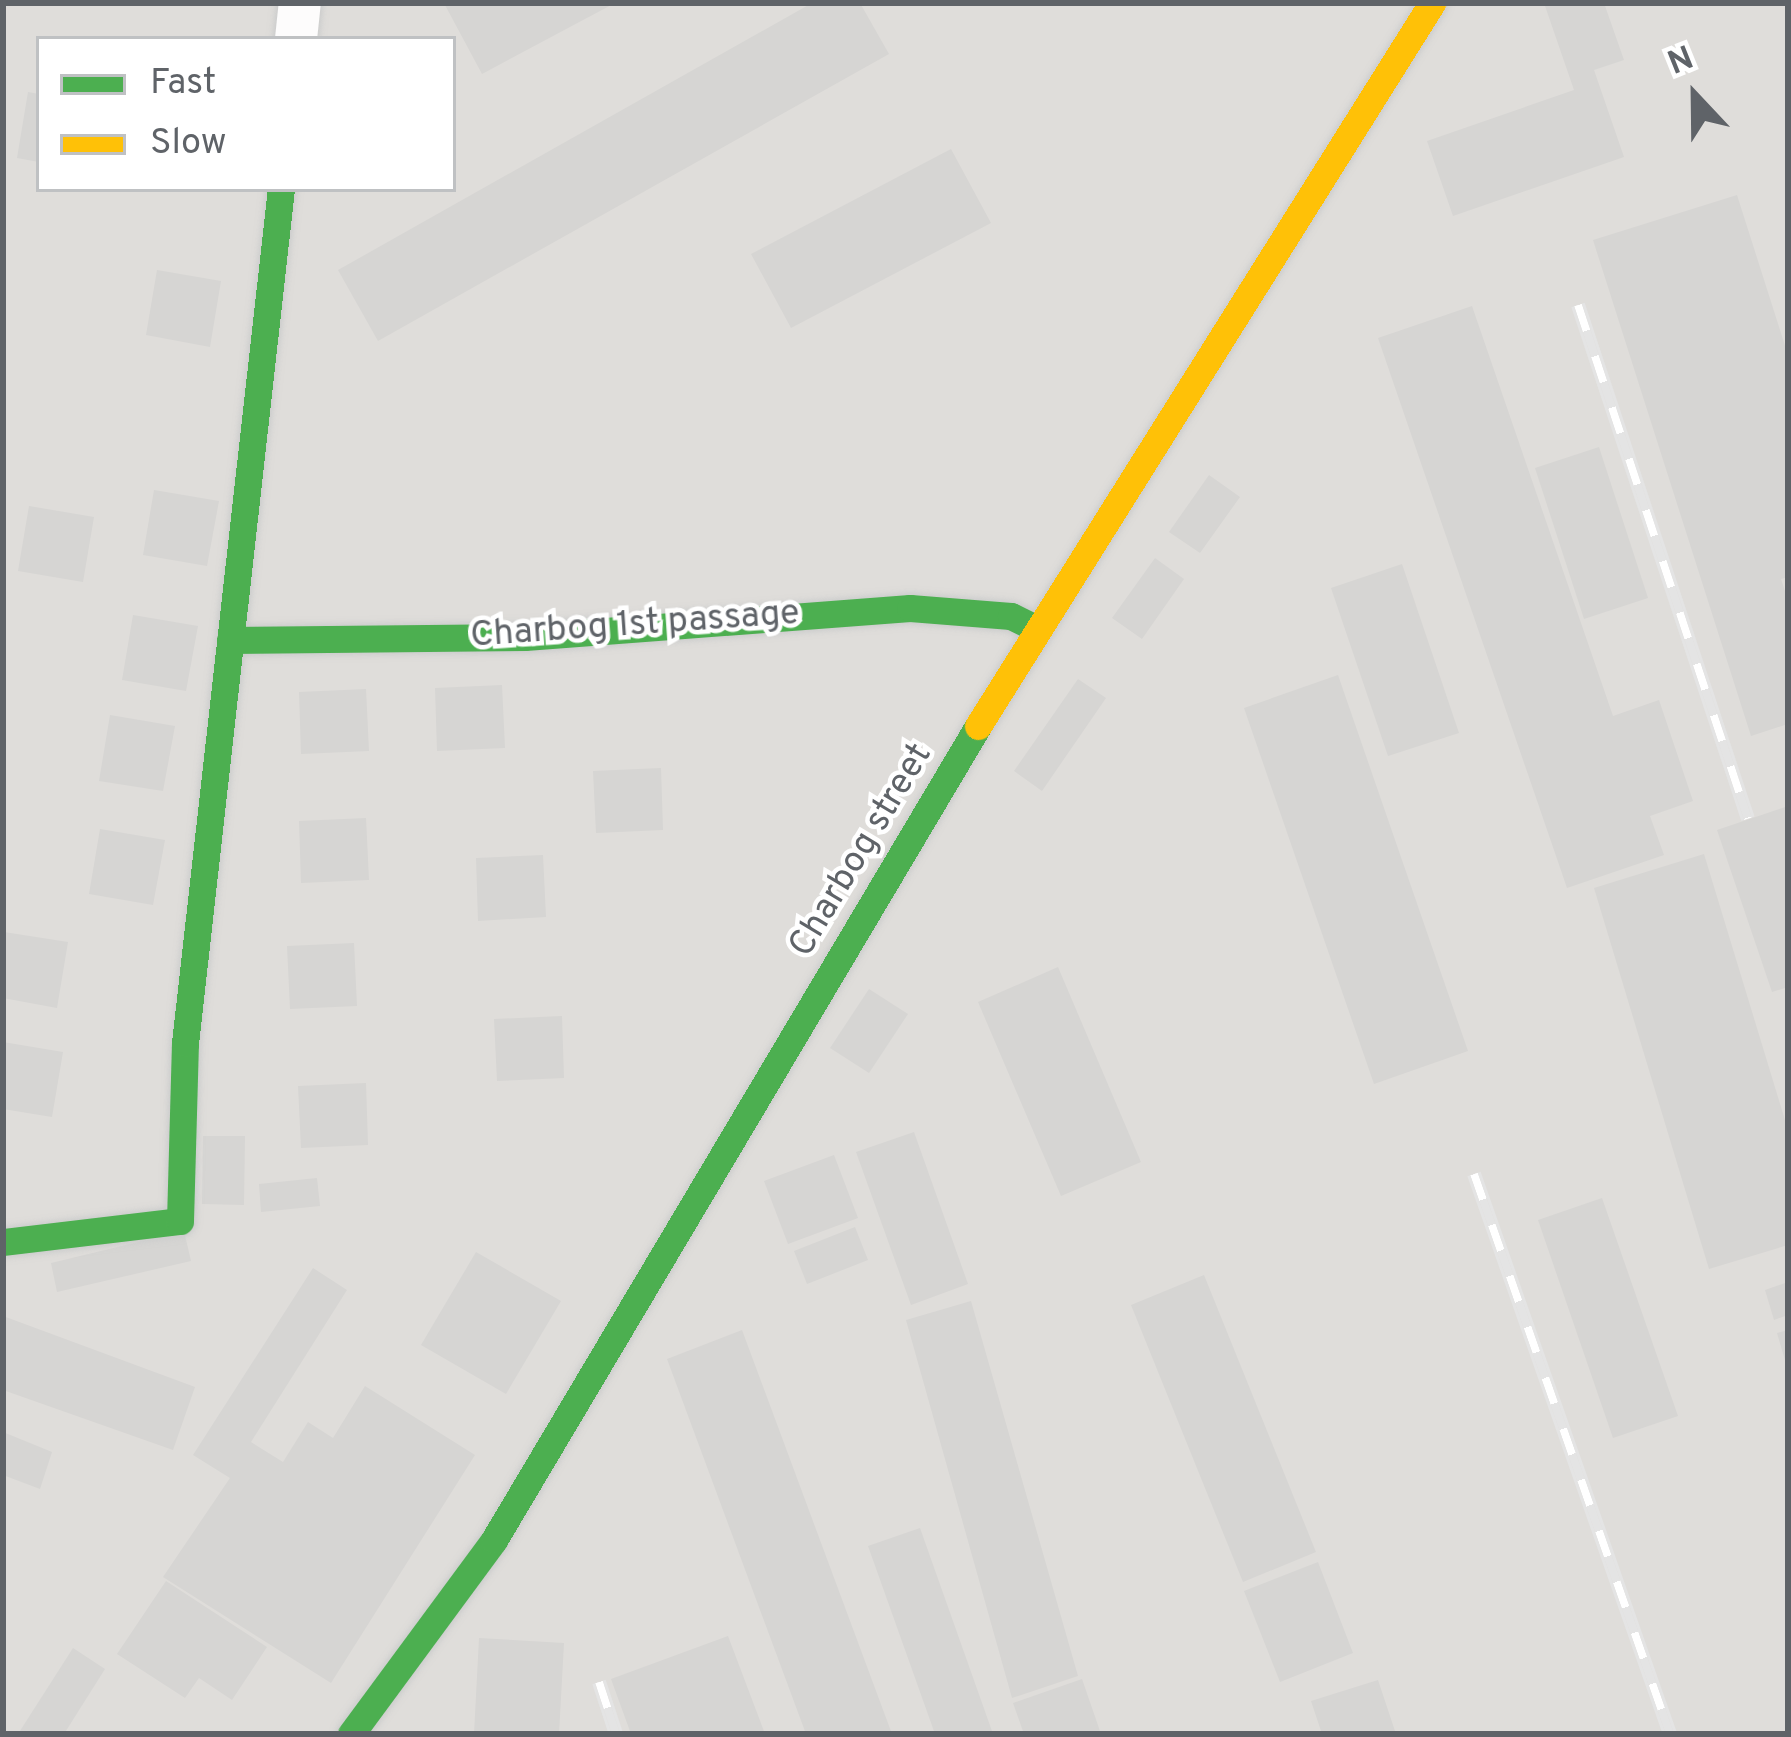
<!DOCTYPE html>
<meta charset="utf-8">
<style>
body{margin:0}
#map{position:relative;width:1791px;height:1737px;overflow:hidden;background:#efeeea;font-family:Overpass,sans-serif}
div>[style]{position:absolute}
.industrial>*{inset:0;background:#dfddda}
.building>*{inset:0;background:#d6d5d3}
.roads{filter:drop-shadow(0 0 3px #cbcccc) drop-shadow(0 0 3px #cbcccc)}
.street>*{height:42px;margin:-21px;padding:0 21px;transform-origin:21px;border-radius:21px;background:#fdfcfc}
.fast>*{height:27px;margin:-13.5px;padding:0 13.5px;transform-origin:13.5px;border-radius:13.5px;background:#4caf50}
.slow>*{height:27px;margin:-13.5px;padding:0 13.5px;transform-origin:13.5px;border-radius:13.5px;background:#ffc107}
.rail>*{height:14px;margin-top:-7px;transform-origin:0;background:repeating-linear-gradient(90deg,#fff 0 27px,#e4e4e4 0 54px);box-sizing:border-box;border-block:3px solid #e4e4e4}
span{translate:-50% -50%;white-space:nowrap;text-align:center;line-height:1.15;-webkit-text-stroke:9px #fff;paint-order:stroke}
.street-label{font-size:36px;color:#5f6368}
.frame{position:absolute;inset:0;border:6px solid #5f6368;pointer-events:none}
.legend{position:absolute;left:36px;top:36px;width:420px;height:156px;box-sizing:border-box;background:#fff;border:3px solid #bfc1c3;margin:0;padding:15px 21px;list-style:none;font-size:36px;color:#5f6368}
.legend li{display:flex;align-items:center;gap:24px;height:60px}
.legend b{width:60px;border:3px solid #bfc1c3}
.north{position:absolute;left:1635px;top:36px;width:120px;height:120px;-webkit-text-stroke:9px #fff;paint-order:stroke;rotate:338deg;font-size:33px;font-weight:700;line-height:48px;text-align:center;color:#5f6368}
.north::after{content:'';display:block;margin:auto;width:42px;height:54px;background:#5f6368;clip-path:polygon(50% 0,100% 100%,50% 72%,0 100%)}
</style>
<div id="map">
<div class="industrial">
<div style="clip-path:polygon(evenodd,3px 3px,1788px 3px,1788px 1734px,3px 1734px,3px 3px,39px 39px,453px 39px,453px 189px,39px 189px,39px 39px)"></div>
</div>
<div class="building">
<div style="clip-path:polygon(449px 3px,615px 3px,482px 74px,445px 5px)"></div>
<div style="clip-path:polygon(812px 3px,860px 3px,889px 54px,378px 341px,338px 270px)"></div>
<div style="clip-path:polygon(1544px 3px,1604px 3px,1624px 60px,1594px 70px,1624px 157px,1453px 216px,1427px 141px,1574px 90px)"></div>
<div style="clip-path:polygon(28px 92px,39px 94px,39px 162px,17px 158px)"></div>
<div style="clip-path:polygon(951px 149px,991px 223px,791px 328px,751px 254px)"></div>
<div style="clip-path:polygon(1737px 195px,1788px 355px,1788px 577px,1781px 579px,1788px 600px,1788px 724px,1751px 736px,1593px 240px)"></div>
<div style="clip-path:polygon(157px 270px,221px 281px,210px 347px,146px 335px)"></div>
<div style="clip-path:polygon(1472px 306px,1613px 716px,1659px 700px,1693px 801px,1650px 816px,1664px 855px,1567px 888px,1378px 338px)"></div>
<div style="clip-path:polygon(1599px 447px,1648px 598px,1584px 619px,1535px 468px)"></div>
<div style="clip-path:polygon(1209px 475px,1240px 497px,1200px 553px,1169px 532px)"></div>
<div style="clip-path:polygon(154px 490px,219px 501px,207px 566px,143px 555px)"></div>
<div style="clip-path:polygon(29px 506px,94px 517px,83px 582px,18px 571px)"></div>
<div style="clip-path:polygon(1155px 558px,1184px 579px,1142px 639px,1112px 618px)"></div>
<div style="clip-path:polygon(1402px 564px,1459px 733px,1388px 756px,1331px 588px)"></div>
<div style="clip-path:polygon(133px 615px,198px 626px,186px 691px,122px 680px)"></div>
<div style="clip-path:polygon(1338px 675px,1468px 1051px,1374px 1084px,1244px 708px)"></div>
<div style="clip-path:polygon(1078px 679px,1106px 698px,1042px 791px,1014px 771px)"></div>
<div style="clip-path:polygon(502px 685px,505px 748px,437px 751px,435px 688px)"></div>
<div style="clip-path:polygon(366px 689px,369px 751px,301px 754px,299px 692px)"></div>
<div style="clip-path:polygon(110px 715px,175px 726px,163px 791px,99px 781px)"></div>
<div style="clip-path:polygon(661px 768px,663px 830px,596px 833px,593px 771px)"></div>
<div style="clip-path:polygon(1788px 806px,1788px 987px,1772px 992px,1717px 830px)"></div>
<div style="clip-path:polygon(366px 818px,369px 880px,301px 883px,299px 821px)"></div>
<div style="clip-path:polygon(100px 829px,165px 840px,153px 905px,89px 894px)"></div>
<div style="clip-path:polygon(1704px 854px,1788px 1130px,1788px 1245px,1709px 1269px,1594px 888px)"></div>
<div style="clip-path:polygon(543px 855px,546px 917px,478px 921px,476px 858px)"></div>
<div style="clip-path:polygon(4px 932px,68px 942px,57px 1008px,3px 998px)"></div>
<div style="clip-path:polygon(354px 943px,357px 1006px,290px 1009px,287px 946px)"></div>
<div style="clip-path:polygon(1058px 967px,1141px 1162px,1061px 1196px,978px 1002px)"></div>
<div style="clip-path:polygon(869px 989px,908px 1014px,869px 1073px,830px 1048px)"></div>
<div style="clip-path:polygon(562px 1016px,564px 1078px,497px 1081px,494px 1019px)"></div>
<div style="clip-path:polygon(3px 1042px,63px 1052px,52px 1117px,3px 1109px)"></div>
<div style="clip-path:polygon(366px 1083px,368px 1145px,301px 1148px,298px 1086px)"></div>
<div style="clip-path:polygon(914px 1132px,968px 1284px,911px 1305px,856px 1152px)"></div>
<div style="clip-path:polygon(203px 1136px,245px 1136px,244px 1205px,202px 1204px)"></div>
<div style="clip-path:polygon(834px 1155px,858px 1218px,788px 1244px,764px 1181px)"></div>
<div style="clip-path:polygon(317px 1178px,320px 1206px,261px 1212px,259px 1184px)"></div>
<div style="clip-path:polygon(1602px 1198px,1678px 1416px,1613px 1438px,1538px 1220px)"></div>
<div style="clip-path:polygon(855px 1227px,868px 1260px,807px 1284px,794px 1251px)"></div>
<div style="clip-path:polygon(184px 1231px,191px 1261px,57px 1292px,51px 1263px)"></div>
<div style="clip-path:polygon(476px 1252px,561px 1301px,506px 1394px,421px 1345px)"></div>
<div style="clip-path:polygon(313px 1268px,347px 1290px,251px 1442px,283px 1462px,308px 1422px,333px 1438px,365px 1386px,475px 1455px,331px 1683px,163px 1577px,230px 1478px,193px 1455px)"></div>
<div style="clip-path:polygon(1204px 1275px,1316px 1552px,1243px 1582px,1131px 1305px)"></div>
<div style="clip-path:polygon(1788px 1282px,1788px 1315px,1774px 1320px,1765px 1290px)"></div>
<div style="clip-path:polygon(971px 1301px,1078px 1676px,1012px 1698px,906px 1320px)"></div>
<div style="clip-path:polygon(3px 1316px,195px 1387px,173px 1450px,3px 1390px)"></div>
<div style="clip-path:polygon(742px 1330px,892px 1734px,806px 1734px,667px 1359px)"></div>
<div style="clip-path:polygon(1788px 1330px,1788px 1367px,1787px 1367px,1777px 1333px)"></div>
<div style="clip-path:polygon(3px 1432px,52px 1452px,40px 1489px,3px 1475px)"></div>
<div style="clip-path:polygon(920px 1528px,993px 1734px,935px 1734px,868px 1546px)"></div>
<div style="clip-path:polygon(1318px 1562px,1353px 1653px,1280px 1682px,1244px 1591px)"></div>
<div style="clip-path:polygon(166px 1581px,267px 1647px,232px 1700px,199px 1678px,185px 1698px,117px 1654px)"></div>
<div style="clip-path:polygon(728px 1636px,765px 1734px,631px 1734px,611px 1679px)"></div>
<div style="clip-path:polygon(479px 1638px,564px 1643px,559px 1734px,474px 1734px)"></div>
<div style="clip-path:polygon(73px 1648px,105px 1669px,64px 1734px,18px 1734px)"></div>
<div style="clip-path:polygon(1082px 1679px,1101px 1734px,1024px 1734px,1013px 1703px)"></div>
<div style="clip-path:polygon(1378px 1680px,1396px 1734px,1322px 1734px,1311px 1701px)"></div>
</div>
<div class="roads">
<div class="street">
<div style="left:296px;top:39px;width:36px;rotate:-84deg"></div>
</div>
<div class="fast">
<div style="left:230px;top:640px;width:295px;rotate:-0.6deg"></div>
<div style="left:525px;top:637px;width:386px;rotate:-4.3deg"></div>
<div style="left:910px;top:608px;width:101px;rotate:4.5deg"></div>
<div style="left:1011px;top:616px;width:28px;rotate:26deg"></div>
<div style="left:3px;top:1242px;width:178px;rotate:-6.8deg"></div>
<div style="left:180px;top:1221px;width:178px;rotate:-88.4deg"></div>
<div style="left:185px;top:1043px;width:859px;rotate:-83.59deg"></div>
<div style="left:351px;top:1734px;width:241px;rotate:-53.6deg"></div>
<div style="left:494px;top:1540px;width:947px;rotate:-59.26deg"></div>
</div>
<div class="slow">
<div style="left:978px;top:726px;width:854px;rotate:-57.87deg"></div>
</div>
</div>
<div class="rail">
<div style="left:1578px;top:305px;width:541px;rotate:71.7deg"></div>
<div style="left:1474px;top:1174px;width:593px;rotate:70.71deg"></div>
<div style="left:599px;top:1682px;width:55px;rotate:71.9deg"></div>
</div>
<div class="street-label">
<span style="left:635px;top:626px;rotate:-4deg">Chаrbog 1st passage</span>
<span style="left:862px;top:851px;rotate:-59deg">Charbog street</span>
</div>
<div class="frame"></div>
<ul class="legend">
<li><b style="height:15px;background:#4caf50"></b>Fast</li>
<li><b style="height:15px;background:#ffc107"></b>Slow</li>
</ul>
<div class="north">N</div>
</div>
